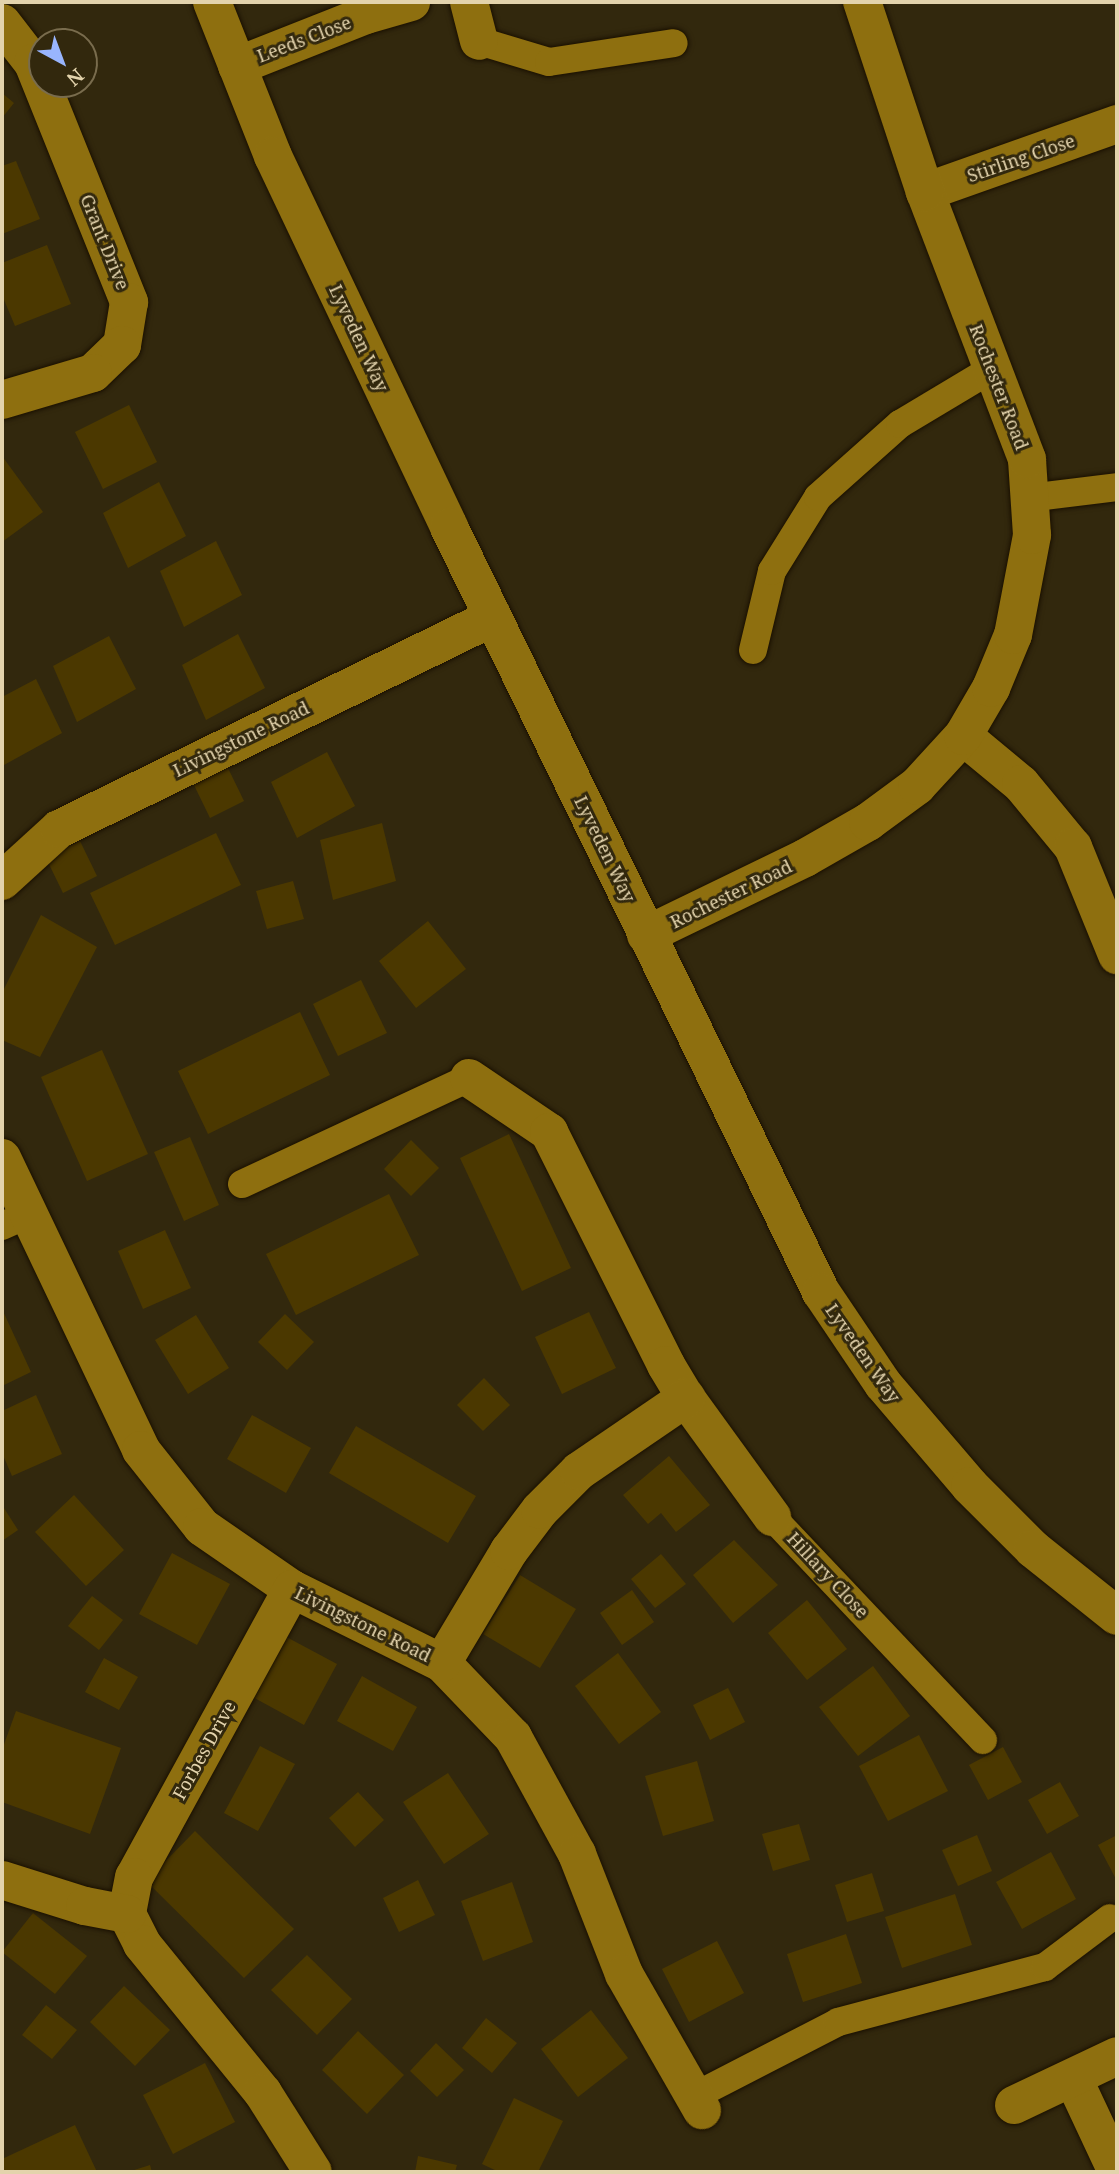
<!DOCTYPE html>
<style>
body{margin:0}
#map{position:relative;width:1119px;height:2174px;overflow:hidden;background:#32280d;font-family:"Noto Serif",serif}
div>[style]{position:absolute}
.building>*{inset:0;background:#4b3800}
.roads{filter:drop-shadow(0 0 2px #1a1000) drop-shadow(0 0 2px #1a1000)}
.service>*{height:28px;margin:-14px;padding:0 14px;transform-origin:14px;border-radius:14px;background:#8e6f0f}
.minor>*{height:38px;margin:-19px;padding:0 19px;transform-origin:19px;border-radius:19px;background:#8e6f0f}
.tertiary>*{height:38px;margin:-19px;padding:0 19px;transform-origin:19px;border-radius:19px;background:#8e6f0f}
span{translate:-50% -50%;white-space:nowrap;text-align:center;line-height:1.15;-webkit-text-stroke:6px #32280d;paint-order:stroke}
.street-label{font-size:18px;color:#e3d3ac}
.frame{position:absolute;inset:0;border:4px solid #e3d3ac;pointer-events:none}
.north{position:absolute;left:28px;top:28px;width:70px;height:70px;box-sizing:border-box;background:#32280d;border:2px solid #796c4d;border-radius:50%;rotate:139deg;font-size:19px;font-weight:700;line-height:28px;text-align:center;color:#e3d3ac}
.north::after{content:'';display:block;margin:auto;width:24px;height:32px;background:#99b5fd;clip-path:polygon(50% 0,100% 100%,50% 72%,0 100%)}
</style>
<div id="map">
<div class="building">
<div style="clip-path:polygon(2px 93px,14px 103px,2px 118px)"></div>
<div style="clip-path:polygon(16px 161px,40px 219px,2px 234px,2px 166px)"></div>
<div style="clip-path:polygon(47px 245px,71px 304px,15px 326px,2px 295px,2px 263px)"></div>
<div style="clip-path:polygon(129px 405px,157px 462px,103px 489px,75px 432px)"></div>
<div style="clip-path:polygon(2px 456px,43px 512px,2px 542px)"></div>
<div style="clip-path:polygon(159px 482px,186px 536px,128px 568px,103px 513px)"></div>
<div style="clip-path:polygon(216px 541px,242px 595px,184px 627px,160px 571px)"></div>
<div style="clip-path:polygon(238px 634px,265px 688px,206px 720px,182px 665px)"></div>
<div style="clip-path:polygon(109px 636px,136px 689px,77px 722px,53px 666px)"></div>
<div style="clip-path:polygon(36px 679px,62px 733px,4px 765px,2px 697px)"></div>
<div style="clip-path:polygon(327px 752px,355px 806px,297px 838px,271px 782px)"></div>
<div style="clip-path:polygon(227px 766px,244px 801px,210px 818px,193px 783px)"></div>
<div style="clip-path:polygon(382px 823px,396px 881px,333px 900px,320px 840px)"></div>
<div style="clip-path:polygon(216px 833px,241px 885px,115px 945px,90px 893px)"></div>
<div style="clip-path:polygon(80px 841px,97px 876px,63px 893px,46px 858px)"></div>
<div style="clip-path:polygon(293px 881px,304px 919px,267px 929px,256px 891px)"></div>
<div style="clip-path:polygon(41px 915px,97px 947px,40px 1057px,2px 1040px,2px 993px)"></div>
<div style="clip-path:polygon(428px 921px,466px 969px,416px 1008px,379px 961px)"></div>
<div style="clip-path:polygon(361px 980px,387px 1033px,338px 1056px,313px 1004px)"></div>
<div style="clip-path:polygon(300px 1012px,330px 1075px,208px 1134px,178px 1071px)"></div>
<div style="clip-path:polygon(102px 1050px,148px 1154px,87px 1181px,41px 1077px)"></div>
<div style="clip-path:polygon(509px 1134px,571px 1268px,522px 1291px,460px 1158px)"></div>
<div style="clip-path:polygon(190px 1137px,219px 1205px,184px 1221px,154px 1152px)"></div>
<div style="clip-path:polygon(411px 1140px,439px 1168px,411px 1196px,384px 1169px)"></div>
<div style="clip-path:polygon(389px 1194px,419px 1255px,296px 1315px,266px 1254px)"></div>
<div style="clip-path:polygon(165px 1230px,191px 1288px,143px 1309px,118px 1251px)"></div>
<div style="clip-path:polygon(2px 1309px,31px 1372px,2px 1386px)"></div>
<div style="clip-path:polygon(589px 1312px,616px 1368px,562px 1394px,535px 1337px)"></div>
<div style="clip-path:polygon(285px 1314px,314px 1342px,287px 1370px,258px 1342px)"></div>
<div style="clip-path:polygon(196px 1315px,229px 1368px,188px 1394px,155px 1340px)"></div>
<div style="clip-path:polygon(484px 1378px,510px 1405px,483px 1431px,457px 1405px)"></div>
<div style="clip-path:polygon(36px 1395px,62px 1454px,12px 1476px,2px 1453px,2px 1411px)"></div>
<div style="clip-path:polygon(252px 1415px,311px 1448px,286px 1493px,227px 1459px)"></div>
<div style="clip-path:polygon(356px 1426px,476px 1496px,448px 1543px,329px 1473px)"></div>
<div style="clip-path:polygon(669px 1456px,710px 1505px,676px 1532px,661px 1513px,648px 1524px,623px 1495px)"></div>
<div style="clip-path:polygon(74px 1495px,124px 1550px,86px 1586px,35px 1532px)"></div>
<div style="clip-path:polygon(2px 1505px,18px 1530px,2px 1541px)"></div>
<div style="clip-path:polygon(734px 1540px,778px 1585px,733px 1623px,693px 1575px)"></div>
<div style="clip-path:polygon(172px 1553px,230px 1584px,197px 1645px,139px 1614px)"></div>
<div style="clip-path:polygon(661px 1554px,686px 1584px,655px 1608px,631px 1579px)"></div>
<div style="clip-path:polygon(520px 1575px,576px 1609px,540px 1668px,483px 1634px)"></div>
<div style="clip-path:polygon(632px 1590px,654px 1622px,622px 1645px,600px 1613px)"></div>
<div style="clip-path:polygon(92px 1596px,123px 1620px,99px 1650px,68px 1626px)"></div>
<div style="clip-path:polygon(807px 1600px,847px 1649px,807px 1680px,768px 1633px)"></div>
<div style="clip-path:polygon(279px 1633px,337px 1664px,304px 1725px,247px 1694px)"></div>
<div style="clip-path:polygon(618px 1653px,661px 1712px,619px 1744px,575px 1686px)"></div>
<div style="clip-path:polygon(104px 1658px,138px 1677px,119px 1710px,85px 1692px)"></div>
<div style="clip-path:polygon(873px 1666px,910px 1716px,858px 1756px,819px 1707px)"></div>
<div style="clip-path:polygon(362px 1676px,417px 1707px,393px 1751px,337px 1721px)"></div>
<div style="clip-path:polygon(728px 1688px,745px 1722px,710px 1740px,693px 1705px)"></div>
<div style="clip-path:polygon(16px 1711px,121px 1748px,90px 1834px,2px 1802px,2px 1750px)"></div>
<div style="clip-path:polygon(919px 1735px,948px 1791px,888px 1821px,859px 1766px)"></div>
<div style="clip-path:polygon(260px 1746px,295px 1764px,258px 1831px,224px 1813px)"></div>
<div style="clip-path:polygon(1003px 1747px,1022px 1782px,988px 1800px,969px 1765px)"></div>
<div style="clip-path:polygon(697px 1761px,714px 1821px,663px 1836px,645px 1776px)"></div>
<div style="clip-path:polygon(448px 1773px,489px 1834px,444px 1864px,403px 1802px)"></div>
<div style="clip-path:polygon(1060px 1782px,1079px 1816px,1047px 1834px,1028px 1800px)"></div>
<div style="clip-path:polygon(358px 1792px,384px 1820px,355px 1847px,329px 1818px)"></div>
<div style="clip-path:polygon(799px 1824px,810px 1860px,773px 1871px,762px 1834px)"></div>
<div style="clip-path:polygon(195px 1831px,294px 1929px,244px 1978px,146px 1881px)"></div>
<div style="clip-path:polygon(977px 1835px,992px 1871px,958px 1886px,942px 1850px)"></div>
<div style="clip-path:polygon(1117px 1835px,1117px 1881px,1098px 1845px)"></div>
<div style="clip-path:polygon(1051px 1852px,1076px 1899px,1022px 1929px,996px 1882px)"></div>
<div style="clip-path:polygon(872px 1873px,884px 1911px,847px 1922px,835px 1885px)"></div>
<div style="clip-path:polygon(418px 1880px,435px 1915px,399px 1932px,383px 1898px)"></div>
<div style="clip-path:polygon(512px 1882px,533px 1942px,483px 1961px,461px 1901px)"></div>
<div style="clip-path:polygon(955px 1894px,972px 1945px,902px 1968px,885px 1917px)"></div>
<div style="clip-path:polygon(33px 1913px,87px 1956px,55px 1994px,2px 1952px)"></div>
<div style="clip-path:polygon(846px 1934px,862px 1983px,803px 2002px,787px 1954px)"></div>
<div style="clip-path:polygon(717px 1941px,744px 1993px,689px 2022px,662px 1969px)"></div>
<div style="clip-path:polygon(307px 1955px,352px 1999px,317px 2035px,271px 1990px)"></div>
<div style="clip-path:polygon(124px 1986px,170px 2030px,135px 2066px,90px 2022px)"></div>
<div style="clip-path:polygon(46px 2005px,77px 2030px,52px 2059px,22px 2035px)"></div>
<div style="clip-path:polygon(591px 2010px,628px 2058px,578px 2097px,541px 2049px)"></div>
<div style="clip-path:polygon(486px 2018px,517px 2043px,492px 2073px,462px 2048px)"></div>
<div style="clip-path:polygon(358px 2031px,404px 2075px,367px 2114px,322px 2070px)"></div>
<div style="clip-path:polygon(436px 2043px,464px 2070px,437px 2097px,410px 2071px)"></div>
<div style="clip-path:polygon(205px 2063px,235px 2122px,173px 2154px,143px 2095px)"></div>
<div style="clip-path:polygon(514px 2098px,563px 2121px,538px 2172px,499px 2172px,482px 2164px)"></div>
<div style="clip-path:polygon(75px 2125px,97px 2172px,2px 2172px,2px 2159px)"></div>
<div style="clip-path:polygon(418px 2156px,457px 2165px,455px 2172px,415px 2172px)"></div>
<div style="clip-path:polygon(150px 2165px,152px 2172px,128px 2172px)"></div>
</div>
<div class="roads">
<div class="service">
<div style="left:479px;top:41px;width:73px;rotate:16.7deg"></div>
<div style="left:549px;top:62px;width:126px;rotate:-8.6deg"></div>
<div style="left:1029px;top:498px;width:89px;rotate:-7.1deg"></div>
<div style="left:753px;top:650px;width:81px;rotate:-76.5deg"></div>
<div style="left:772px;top:571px;width:87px;rotate:-58.1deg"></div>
<div style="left:818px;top:497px;width:110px;rotate:-41.7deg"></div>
<div style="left:900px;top:424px;width:107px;rotate:-30.9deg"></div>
<div style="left:242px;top:1184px;width:251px;rotate:-25deg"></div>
<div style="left:2px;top:1226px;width:30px;rotate:-24deg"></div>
<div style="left:772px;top:1517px;width:307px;rotate:46.6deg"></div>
<div style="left:693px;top:2097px;width:163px;rotate:-27.3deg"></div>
<div style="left:838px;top:2022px;width:214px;rotate:-14.9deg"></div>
<div style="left:1045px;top:1967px;width:81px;rotate:-37deg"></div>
</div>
<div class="minor">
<div style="left:469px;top:2px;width:40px;rotate:75.6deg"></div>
<div style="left:2px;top:23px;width:51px;rotate:52.2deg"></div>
<div style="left:33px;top:63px;width:258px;rotate:68.1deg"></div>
<div style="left:129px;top:302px;width:44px;rotate:99.2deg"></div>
<div style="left:122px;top:345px;width:40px;rotate:136deg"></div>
<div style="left:93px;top:373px;width:95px;rotate:163.5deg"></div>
<div style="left:237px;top:66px;width:139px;rotate:-21.6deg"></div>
<div style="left:366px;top:15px;width:47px;rotate:-16.1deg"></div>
<div style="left:925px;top:192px;width:204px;rotate:-19.5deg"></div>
<div style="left:963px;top:736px;width:75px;rotate:39.6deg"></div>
<div style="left:1021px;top:784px;width:82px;rotate:50.5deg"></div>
<div style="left:1073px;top:847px;width:117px;rotate:67.8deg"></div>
<div style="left:2px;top:881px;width:77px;rotate:-42.4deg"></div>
<div style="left:59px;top:829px;width:483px;rotate:-26deg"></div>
<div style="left:646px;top:935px;width:177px;rotate:-25.8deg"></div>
<div style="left:805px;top:858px;width:73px;rotate:-29.7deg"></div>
<div style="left:868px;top:822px;width:61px;rotate:-36.3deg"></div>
<div style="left:917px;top:786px;width:68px;rotate:-47.4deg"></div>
<div style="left:963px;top:736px;width:56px;rotate:-59.7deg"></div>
<div style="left:991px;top:688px;width:57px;rotate:-67.5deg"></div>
<div style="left:1013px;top:635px;width:102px;rotate:-79.2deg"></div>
<div style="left:1032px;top:535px;width:76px;rotate:-93.8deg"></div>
<div style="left:1027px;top:459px;width:286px;rotate:-110.9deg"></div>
<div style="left:925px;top:192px;width:200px;rotate:-108.3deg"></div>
<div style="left:469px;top:1078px;width:97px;rotate:34deg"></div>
<div style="left:549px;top:1132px;width:261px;rotate:63.3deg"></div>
<div style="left:666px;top:1365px;width:39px;rotate:59deg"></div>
<div style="left:686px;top:1398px;width:147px;rotate:54.1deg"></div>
<div style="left:2px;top:1158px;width:323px;rotate:64.5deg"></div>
<div style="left:141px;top:1450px;width:98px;rotate:51.6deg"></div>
<div style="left:202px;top:1527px;width:109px;rotate:34.6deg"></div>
<div style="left:292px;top:1589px;width:167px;rotate:26.3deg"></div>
<div style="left:442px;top:1663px;width:103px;rotate:46.2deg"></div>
<div style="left:513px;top:1737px;width:133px;rotate:61.3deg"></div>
<div style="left:577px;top:1854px;width:129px;rotate:68.6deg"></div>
<div style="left:624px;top:1974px;width:157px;rotate:60.2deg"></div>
<div style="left:292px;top:1589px;width:328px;rotate:118.7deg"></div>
<div style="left:134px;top:1877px;width:38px;rotate:101deg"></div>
<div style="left:127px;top:1914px;width:34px;rotate:63deg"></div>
<div style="left:142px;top:1944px;width:192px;rotate:50.9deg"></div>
<div style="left:263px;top:2093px;width:93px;rotate:57.7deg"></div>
<div style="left:442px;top:1663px;width:131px;rotate:-59.1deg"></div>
<div style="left:509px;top:1551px;width:51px;rotate:-52.9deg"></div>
<div style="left:540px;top:1510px;width:55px;rotate:-45deg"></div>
<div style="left:579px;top:1471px;width:130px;rotate:-34.3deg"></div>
<div style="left:2px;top:1880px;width:87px;rotate:17.4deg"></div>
<div style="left:85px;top:1906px;width:43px;rotate:10.8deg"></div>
<div style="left:1073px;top:2078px;width:104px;rotate:64.9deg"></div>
<div style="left:1014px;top:2105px;width:114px;rotate:-25.4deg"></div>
</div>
<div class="tertiary">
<div style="left:212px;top:2px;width:166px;rotate:68.4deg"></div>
<div style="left:273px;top:156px;width:411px;rotate:64.6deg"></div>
<div style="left:449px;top:527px;width:851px;rotate:64.07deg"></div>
<div style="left:821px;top:1292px;width:111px;rotate:56deg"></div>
<div style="left:883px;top:1384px;width:134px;rotate:49.5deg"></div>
<div style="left:970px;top:1486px;width:89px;rotate:45deg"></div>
<div style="left:1033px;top:1549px;width:107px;rotate:38.6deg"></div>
</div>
</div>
<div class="street-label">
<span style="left:304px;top:39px;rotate:-21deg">Leeds Close</span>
<span style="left:1021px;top:158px;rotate:-19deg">Stirling Close</span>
<span style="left:105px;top:242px;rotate:68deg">Grant Drive</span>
<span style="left:359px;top:338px;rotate:65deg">Lyveden Way</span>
<span style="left:999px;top:387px;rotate:69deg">Rochester Road</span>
<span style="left:241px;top:739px;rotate:-26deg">Livingstone Road</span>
<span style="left:605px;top:849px;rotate:64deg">Lyveden Way</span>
<span style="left:731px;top:894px;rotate:-26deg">Rochester Road</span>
<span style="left:863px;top:1353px;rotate:55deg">Lyveden Way</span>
<span style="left:828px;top:1575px;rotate:47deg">Hillary Close</span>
<span style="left:363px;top:1624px;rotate:26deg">Livingstone Road</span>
<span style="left:204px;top:1750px;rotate:-61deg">Forbes Drive</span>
</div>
<div class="frame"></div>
<div class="north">N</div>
</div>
